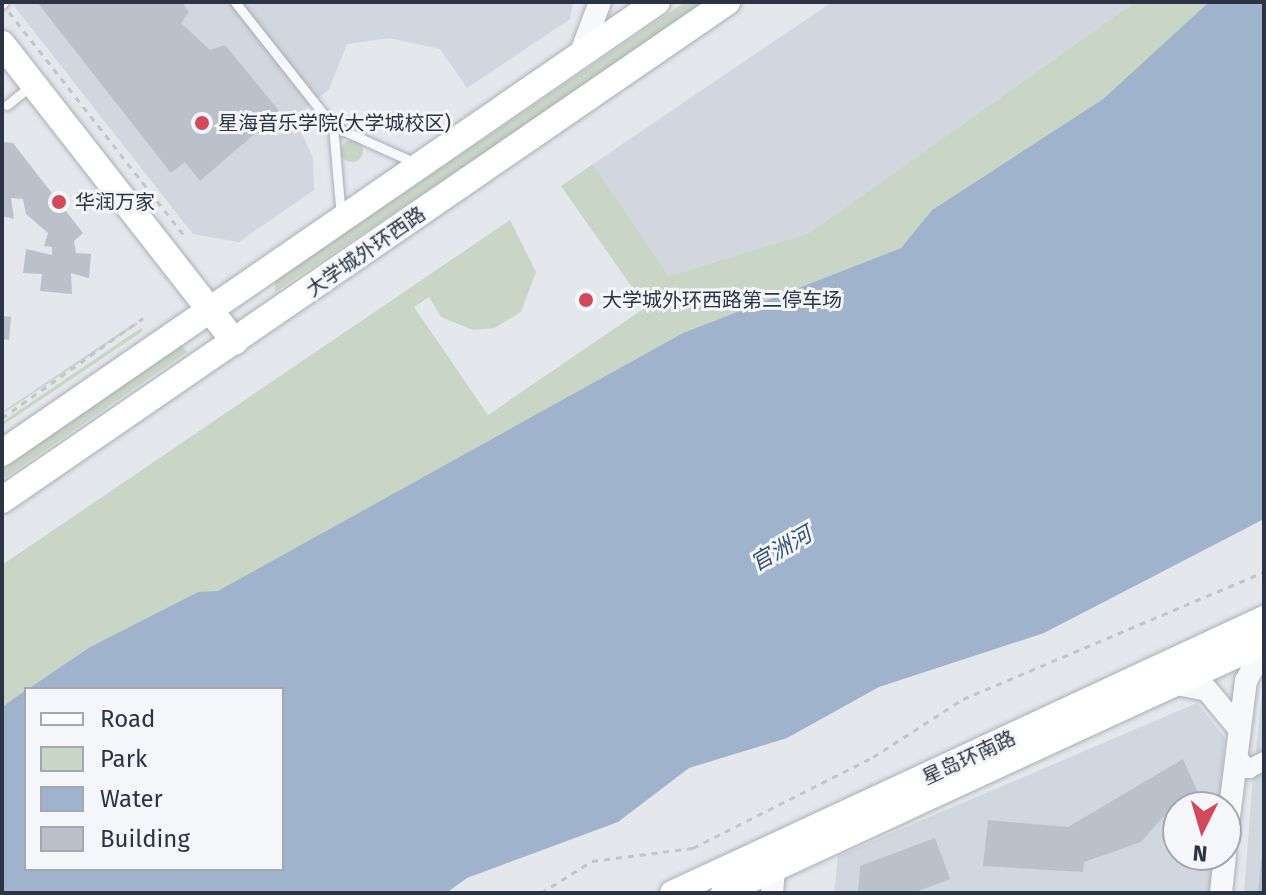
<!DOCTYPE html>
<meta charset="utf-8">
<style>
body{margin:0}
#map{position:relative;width:1266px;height:895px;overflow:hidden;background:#e4e7ec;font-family:"Fira Sans","Noto Sans SC",sans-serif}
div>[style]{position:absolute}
.built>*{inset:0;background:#d2d6de}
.green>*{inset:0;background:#c9d6c5}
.round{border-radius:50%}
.water>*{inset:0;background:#9fb4cc}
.building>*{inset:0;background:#bbc0ca}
.path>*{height:3px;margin-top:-1.5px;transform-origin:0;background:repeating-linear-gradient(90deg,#c2c5cb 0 6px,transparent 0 12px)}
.roads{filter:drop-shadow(0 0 2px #a9aeb7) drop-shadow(0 0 2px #a9aeb7)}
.service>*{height:9px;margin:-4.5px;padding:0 4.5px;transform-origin:4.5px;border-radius:4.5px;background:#f7f8fa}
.minor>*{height:18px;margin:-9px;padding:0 9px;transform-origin:9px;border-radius:9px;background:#f7f8fa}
.tertiary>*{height:22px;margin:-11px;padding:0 11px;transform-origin:11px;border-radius:11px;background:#f7f8fa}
.secondary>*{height:24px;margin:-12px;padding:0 12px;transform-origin:12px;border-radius:12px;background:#fff}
.primary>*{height:26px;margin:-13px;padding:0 13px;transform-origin:13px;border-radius:13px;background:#fff}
.dots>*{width:22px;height:22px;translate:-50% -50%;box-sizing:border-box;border:4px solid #f4f6f9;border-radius:50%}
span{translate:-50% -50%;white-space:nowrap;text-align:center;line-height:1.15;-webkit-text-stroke:6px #f4f6f9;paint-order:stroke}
.poi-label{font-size:20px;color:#2b3445}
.left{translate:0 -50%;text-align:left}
.street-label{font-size:20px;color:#2b3445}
.water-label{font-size:22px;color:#34527a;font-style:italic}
.frame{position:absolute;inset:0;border:4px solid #2b3445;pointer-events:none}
.legend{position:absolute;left:24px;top:687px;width:260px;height:184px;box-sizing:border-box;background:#f4f6f9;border:2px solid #a4a8b1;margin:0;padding:10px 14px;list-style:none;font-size:24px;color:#2b3445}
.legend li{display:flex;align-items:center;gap:16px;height:40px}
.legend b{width:40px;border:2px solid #a4a8b1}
.north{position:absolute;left:1162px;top:791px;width:80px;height:80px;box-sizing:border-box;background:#f4f6f9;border:2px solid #a4a8b1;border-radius:50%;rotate:185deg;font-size:22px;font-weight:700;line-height:32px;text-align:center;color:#2b3445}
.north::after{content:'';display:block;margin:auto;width:28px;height:36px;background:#d1495b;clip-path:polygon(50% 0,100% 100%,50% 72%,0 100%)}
</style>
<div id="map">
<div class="built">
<div style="clip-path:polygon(11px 2px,573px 2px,570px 19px,467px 88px,440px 49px,390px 38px,347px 44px,329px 89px,295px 118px,313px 158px,314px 190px,239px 242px,193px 234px)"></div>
<div style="clip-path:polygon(832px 2px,1135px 2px,809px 233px,669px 276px,593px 164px)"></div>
<div style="clip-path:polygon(1264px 674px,1264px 893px,1244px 893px,1252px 789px)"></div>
<div style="clip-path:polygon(1197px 703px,1225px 738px,1219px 807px,1178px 807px,1178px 855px,1215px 855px,1212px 893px,834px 893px,838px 856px)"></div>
</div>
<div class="green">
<div style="clip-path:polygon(685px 2px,711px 2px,275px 292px,275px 281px)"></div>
<div style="clip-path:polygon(1135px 2px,1209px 2px,1103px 99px,932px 210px,901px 248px,683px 333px,218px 592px,198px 592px,90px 647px,2px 707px,2px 565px,510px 220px,536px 272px,521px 312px,494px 328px,473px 330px,441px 317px,429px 297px,414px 307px,488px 415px,646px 307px,561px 186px,593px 164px,669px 276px,809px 233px)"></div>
<div class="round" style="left:341px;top:140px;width:22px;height:22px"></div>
<div style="clip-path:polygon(136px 322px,138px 324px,2px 414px,2px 412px)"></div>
<div style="clip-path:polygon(141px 328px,143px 331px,2px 426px,2px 422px)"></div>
<div style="clip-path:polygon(182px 345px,187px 352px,2px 480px,2px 466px)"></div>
</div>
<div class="water">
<div style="clip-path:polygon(1209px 2px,1264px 2px,1264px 519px,1044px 633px,879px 687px,787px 738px,689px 768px,618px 822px,467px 878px,446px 893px,2px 893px,2px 707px,26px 690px,26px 869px,282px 869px,282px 689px,28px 689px,90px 647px,198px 592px,218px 591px,683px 333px,901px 248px,932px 210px,1103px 99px)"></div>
</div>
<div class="building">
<div style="clip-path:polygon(37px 2px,182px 2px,189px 12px,181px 23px,210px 50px,225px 45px,280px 112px,200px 181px,185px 162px,171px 173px)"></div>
<div style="clip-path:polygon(2px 142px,13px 143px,83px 233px,74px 241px,76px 253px,91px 254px,89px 278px,71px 273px,72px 294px,40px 291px,42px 274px,23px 273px,26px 249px,52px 255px,52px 247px,44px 246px,48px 233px,26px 214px,23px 199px,11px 198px,14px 219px,2px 216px)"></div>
<div style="clip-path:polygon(2px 316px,11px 317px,9px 340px,2px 339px)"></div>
<div style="clip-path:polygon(1183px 759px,1201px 799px,1163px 817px,1141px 842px,1084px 862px,1083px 872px,983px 866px,988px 820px,1068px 827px)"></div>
<div style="clip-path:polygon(935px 838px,950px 879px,913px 893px,858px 893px,860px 866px)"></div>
<div style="clip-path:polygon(1262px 853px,1264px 893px,1258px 893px)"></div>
</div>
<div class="path">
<div style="left:9px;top:12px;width:288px;rotate:51.9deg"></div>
<div style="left:2px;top:418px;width:173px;rotate:-35.3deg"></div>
<div style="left:541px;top:893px;width:60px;rotate:-32.1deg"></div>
<div style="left:592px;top:861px;width:102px;rotate:-7.3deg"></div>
<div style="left:693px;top:848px;width:202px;rotate:-26.8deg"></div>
<div style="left:873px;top:757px;width:107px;rotate:-32.8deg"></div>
<div style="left:963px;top:699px;width:327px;rotate:-22.9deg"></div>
</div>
<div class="roads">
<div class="service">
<div style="left:235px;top:2px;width:158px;rotate:51.7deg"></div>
<div style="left:2px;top:4px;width:3px;rotate:-45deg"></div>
<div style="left:7px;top:105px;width:32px;rotate:-39deg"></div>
<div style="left:341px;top:217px;width:91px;rotate:-95deg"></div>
<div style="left:333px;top:126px;width:93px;rotate:24.1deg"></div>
</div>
<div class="minor">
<div style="left:1238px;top:758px;width:16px;rotate:45deg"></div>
<div style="left:1249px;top:769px;width:17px;rotate:-28deg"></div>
</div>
<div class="tertiary">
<div style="left:580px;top:55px;width:57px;rotate:-69.3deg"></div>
<div style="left:1182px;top:685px;width:25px;rotate:11deg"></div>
<div style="left:1207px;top:690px;width:47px;rotate:50.2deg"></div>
<div style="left:1226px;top:841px;width:161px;rotate:-82.9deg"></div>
<div style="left:1246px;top:681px;width:38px;rotate:-62deg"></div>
<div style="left:772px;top:893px;width:23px;rotate:-85deg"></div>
<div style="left:1221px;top:893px;width:38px;rotate:-84deg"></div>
</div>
<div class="secondary">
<div style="left:672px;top:893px;width:653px;rotate:-24.92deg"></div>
<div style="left:723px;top:893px;width:596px;rotate:-24.8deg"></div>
</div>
<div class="primary">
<div style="left:2px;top:44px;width:378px;rotate:52deg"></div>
<div style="left:2px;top:453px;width:795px;rotate:-34.55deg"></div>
<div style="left:2px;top:500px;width:880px;rotate:-34.49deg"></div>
</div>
</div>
<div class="dots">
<div style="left:202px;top:123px;background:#d1495b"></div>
<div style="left:59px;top:202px;background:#d1495b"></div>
<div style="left:586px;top:300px;background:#d1495b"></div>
</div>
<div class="poi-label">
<span class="left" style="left:218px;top:123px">星海音乐学院(大学城校区)</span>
<span class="left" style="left:75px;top:202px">华润万家</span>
<span class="left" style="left:602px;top:300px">大学城外环西路第二停车场</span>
</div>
<div class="street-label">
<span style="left:366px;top:252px;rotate:-35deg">大学城外环西路</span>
<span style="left:969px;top:758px;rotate:-25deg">星岛环南路</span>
</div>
<div class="water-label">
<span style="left:781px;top:549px;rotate:-30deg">官洲河</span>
</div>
<div class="frame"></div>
<ul class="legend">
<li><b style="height:10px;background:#fff"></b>Road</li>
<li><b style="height:22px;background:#c9d6c5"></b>Park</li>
<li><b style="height:22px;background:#9fb4cc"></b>Water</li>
<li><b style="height:22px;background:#bbc0ca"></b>Building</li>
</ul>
<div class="north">N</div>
</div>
